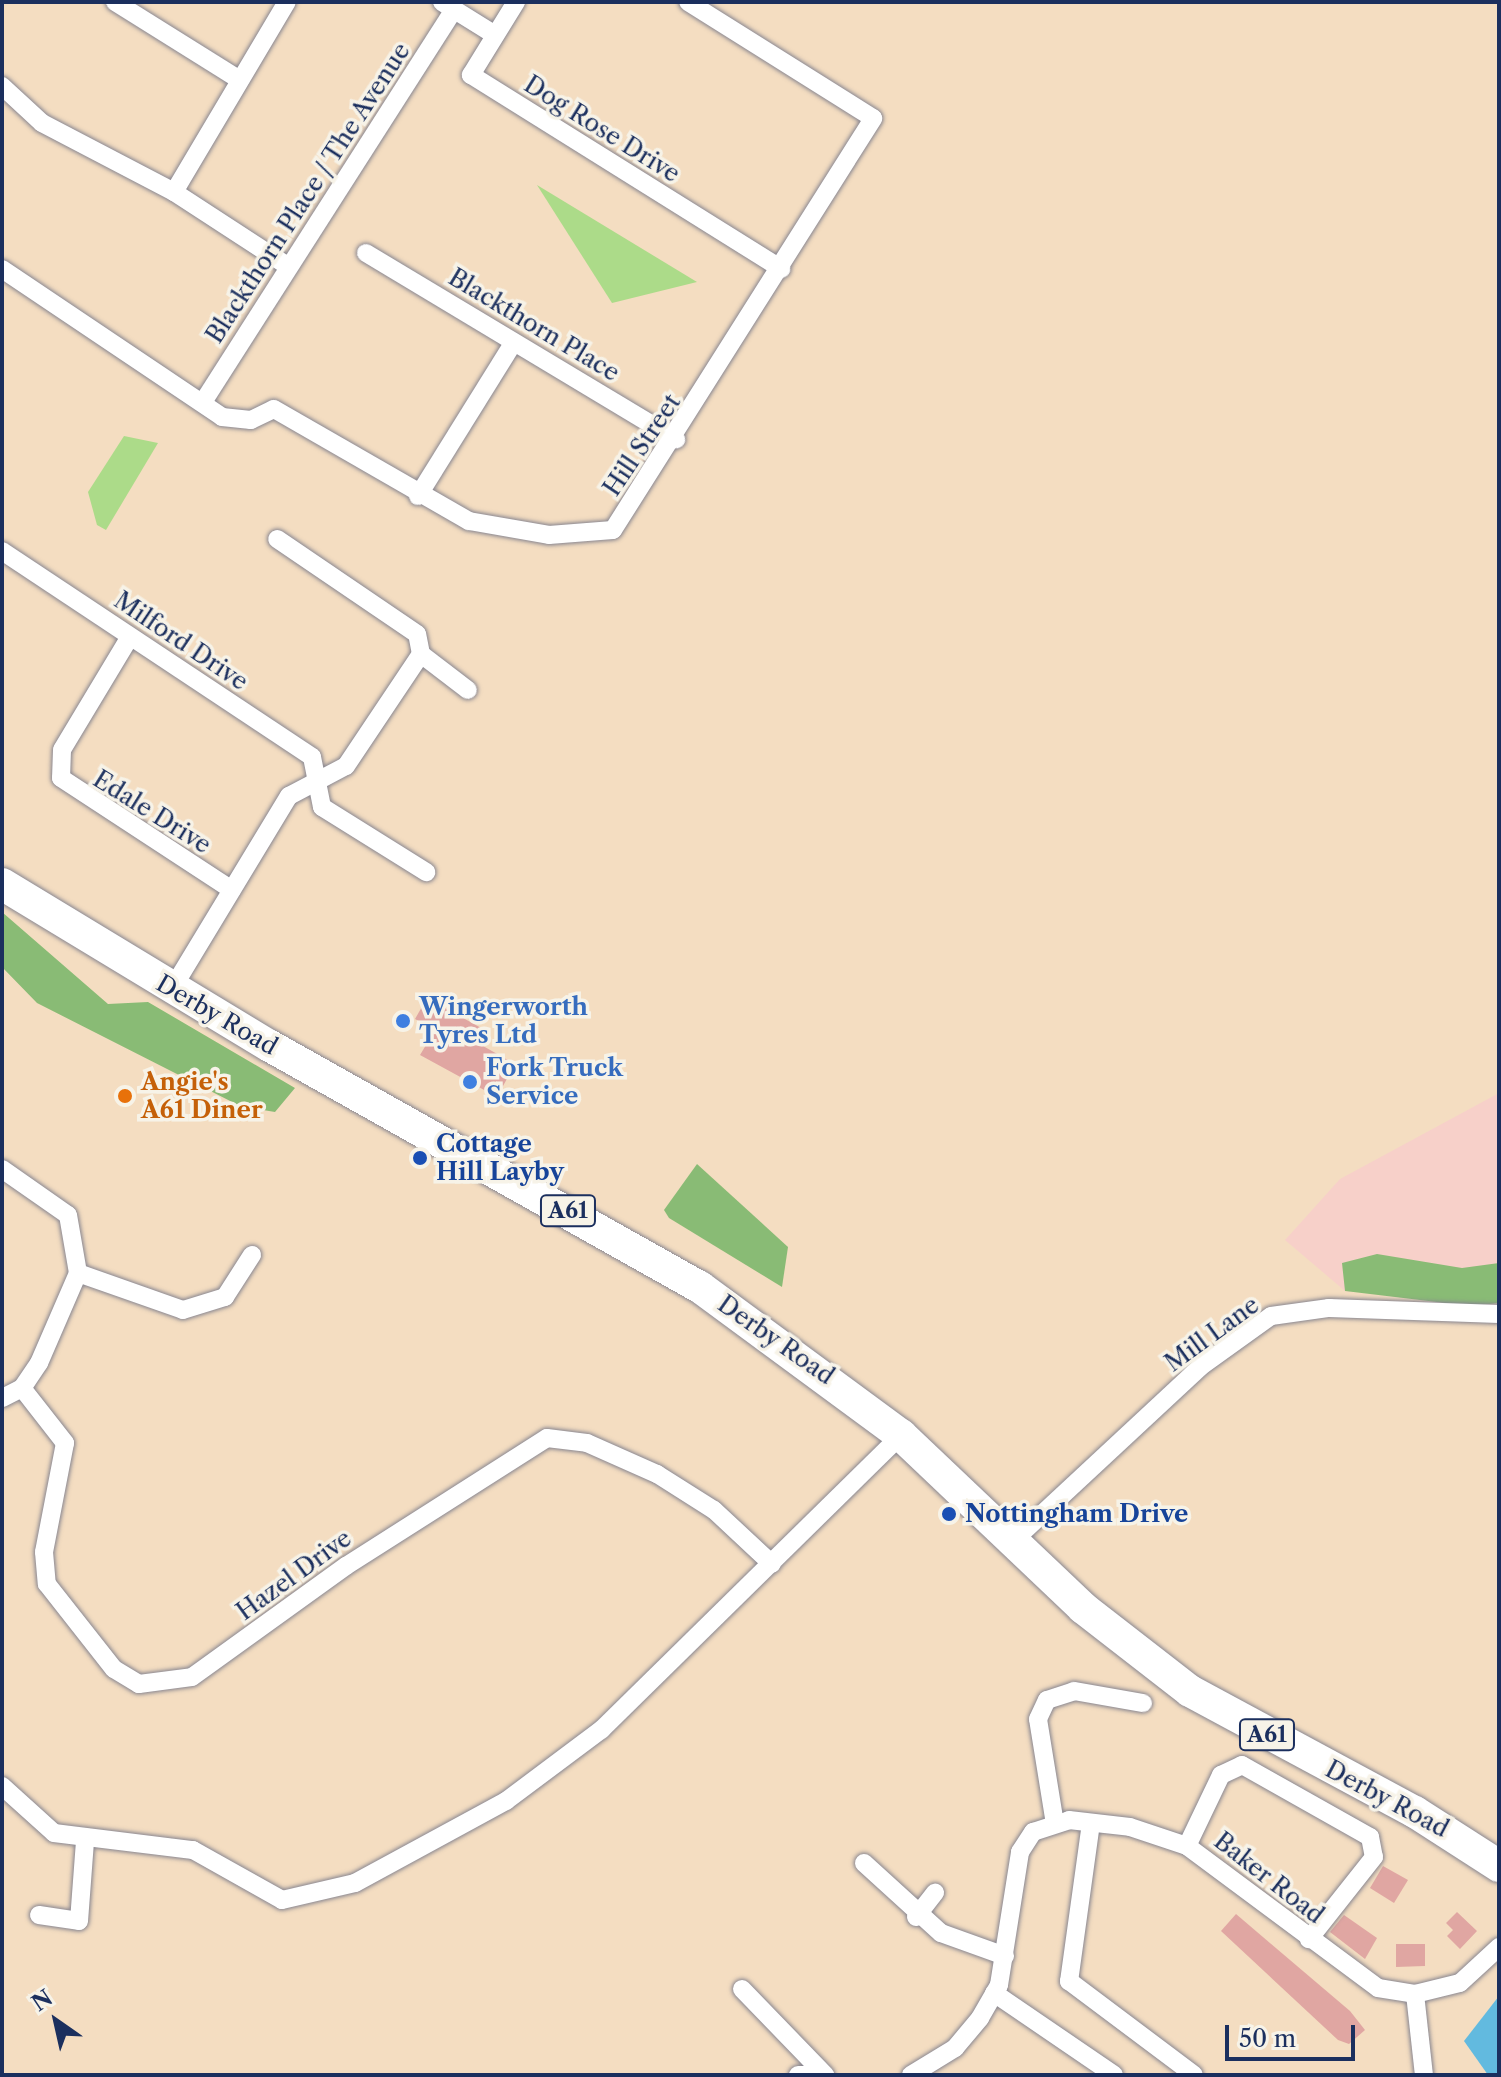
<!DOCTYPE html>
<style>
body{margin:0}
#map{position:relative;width:1501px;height:2077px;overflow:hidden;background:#f4ddc1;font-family:"Libre Caslon Text",serif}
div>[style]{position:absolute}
.built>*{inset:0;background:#f7d0c9}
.green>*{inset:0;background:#acdb89}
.forest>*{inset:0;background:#89bb75}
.water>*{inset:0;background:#62badf}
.building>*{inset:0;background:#e0a6a2}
.roads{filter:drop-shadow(0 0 2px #888690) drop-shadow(0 0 2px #888690)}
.street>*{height:18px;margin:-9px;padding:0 9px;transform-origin:9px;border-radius:9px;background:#fff}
.highway>*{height:32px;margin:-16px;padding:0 16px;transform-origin:16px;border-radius:16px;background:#fff}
.dots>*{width:22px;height:22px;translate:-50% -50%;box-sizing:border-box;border:4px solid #f7f3e8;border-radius:50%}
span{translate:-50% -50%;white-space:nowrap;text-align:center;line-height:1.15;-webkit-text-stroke:7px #f7f3e8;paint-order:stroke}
.shield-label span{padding:2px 6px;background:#f7f3e8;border:2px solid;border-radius:6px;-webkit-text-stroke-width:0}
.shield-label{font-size:22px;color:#1b2f5e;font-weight:700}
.street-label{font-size:24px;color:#1b2f5e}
.shop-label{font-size:24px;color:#366cbe;font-weight:700}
.left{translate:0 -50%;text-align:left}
.food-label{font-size:24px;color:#c56008;font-weight:700}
.transit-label{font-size:24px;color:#164399;font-weight:700}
.frame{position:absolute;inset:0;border:4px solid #1b2f5e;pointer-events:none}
.north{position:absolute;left:16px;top:1981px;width:80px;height:80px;-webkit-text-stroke:6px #f7f3e8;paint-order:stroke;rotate:326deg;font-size:22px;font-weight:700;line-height:32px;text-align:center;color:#1b2f5e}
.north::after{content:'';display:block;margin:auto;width:28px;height:36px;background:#1b2f5e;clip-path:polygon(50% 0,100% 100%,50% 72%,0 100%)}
.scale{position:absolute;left:1225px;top:2025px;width:130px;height:36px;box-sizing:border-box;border:4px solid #1b2f5e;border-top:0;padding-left:10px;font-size:24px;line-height:28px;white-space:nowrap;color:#1b2f5e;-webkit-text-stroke:6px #f7f3e8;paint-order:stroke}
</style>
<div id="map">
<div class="built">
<div style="clip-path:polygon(1499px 1093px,1499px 1303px,1345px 1291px,1285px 1240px,1340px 1179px)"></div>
</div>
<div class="green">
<div style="clip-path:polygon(537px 185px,697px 282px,612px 303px)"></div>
<div style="clip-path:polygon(124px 436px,158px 443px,106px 530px,97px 525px,88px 492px)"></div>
</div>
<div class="forest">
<div style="clip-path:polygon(2px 912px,108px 1004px,148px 1002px,295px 1088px,275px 1112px,240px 1106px,37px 1003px,2px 967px)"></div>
<div style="clip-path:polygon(697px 1164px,788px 1247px,782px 1287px,669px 1218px,664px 1210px)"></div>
<div style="clip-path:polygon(1377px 1254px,1462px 1268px,1499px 1263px,1499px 1303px,1470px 1306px,1345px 1291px,1342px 1263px)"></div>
</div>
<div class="water">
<div style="clip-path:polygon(1499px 1996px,1499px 2075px,1488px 2075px,1464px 2041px)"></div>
</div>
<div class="building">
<div style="clip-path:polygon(427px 998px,483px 1029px,476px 1042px,515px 1064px,497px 1097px,420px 1055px,435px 1030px,415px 1019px)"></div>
<div style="clip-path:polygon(1383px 1866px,1408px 1880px,1394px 1903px,1370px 1888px)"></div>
<div style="clip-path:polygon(1457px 1912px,1477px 1931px,1460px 1949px,1447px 1936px,1453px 1930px,1446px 1923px)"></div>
<div style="clip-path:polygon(1236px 1914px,1350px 2011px,1365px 2030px,1349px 2044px,1338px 2040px,1221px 1931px)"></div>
<div style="clip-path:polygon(1344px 1915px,1377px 1938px,1365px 1959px,1330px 1932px)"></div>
<div style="clip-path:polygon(1396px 1944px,1425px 1944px,1425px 1966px,1396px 1967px)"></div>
</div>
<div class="roads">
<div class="street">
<div style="left:115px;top:2px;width:147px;rotate:32deg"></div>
<div style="left:442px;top:2px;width:62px;rotate:31.9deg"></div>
<div style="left:516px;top:2px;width:86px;rotate:121.7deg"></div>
<div style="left:471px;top:75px;width:366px;rotate:32deg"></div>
<div style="left:2px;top:86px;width:54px;rotate:42.8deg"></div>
<div style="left:42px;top:123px;width:149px;rotate:27.6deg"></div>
<div style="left:174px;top:192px;width:137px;rotate:33.1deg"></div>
<div style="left:174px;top:192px;width:221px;rotate:-59.3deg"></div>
<div style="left:366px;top:253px;width:362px;rotate:31deg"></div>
<div style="left:2px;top:269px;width:265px;rotate:33.9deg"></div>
<div style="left:222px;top:417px;width:29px;rotate:6deg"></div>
<div style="left:251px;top:420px;width:25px;rotate:-26deg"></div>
<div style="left:274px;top:409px;width:225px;rotate:29.9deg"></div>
<div style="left:469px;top:521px;width:81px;rotate:9.9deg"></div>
<div style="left:549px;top:535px;width:64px;rotate:-4.5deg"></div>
<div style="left:613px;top:530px;width:487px;rotate:-57.7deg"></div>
<div style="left:873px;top:118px;width:218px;rotate:-147.9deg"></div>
<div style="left:203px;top:402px;width:466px;rotate:-57.4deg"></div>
<div style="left:418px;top:496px;width:181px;rotate:-58.1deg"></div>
<div style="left:2px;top:551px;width:372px;rotate:33.6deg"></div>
<div style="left:312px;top:757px;width:51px;rotate:78.7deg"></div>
<div style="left:322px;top:807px;width:123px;rotate:32deg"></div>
<div style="left:128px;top:640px;width:128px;rotate:121deg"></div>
<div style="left:62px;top:750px;width:28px;rotate:92deg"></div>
<div style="left:61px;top:778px;width:204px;rotate:33.2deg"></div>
<div style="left:421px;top:654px;width:59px;rotate:37.5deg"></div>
<div style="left:172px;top:989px;width:226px;rotate:-58.8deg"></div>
<div style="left:289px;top:796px;width:64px;rotate:-27.8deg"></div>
<div style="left:346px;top:766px;width:135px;rotate:-56.2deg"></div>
<div style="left:421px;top:654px;width:20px;rotate:-101deg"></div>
<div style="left:417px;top:634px;width:169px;rotate:-145.8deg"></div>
<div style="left:2px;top:1169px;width:80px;rotate:34.9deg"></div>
<div style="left:68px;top:1215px;width:59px;rotate:80.2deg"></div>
<div style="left:78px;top:1273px;width:98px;rotate:113.4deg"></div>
<div style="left:39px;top:1363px;width:30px;rotate:124deg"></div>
<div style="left:22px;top:1388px;width:22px;rotate:153deg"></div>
<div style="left:78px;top:1273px;width:111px;rotate:19.4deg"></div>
<div style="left:183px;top:1310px;width:44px;rotate:-17.2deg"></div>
<div style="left:225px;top:1297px;width:50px;rotate:-57.3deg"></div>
<div style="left:22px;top:1388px;width:70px;rotate:52deg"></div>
<div style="left:65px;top:1443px;width:111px;rotate:100.9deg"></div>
<div style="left:44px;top:1552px;width:32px;rotate:85deg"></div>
<div style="left:47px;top:1584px;width:108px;rotate:51.8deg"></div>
<div style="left:114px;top:1669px;width:29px;rotate:31deg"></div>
<div style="left:139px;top:1684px;width:53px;rotate:-7.5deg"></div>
<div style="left:192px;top:1677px;width:190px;rotate:-35.8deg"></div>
<div style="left:346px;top:1566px;width:238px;rotate:-32.5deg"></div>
<div style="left:547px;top:1438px;width:40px;rotate:7.1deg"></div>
<div style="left:587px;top:1443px;width:77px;rotate:23.9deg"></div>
<div style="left:657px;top:1474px;width:67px;rotate:32.3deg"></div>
<div style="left:714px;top:1510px;width:79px;rotate:43deg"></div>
<div style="left:1012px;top:1542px;width:257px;rotate:-42.9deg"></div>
<div style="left:1200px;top:1367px;width:87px;rotate:-35.7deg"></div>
<div style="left:1271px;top:1316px;width:59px;rotate:-7.9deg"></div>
<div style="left:1329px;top:1308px;width:170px;rotate:2deg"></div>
<div style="left:2px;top:1786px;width:70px;rotate:42.1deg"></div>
<div style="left:54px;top:1833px;width:140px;rotate:7deg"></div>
<div style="left:193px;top:1850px;width:102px;rotate:29.3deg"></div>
<div style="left:282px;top:1900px;width:75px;rotate:-13.1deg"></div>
<div style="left:355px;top:1883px;width:172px;rotate:-28.5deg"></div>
<div style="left:506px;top:1801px;width:119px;rotate:-36.8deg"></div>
<div style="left:601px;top:1730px;width:421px;rotate:-44.5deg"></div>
<div style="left:1091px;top:1823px;width:160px;rotate:97.9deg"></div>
<div style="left:1069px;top:1981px;width:156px;rotate:36.9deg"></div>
<div style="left:1055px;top:1824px;width:106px;rotate:-99.2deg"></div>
<div style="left:1038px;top:1719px;width:21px;rotate:-65deg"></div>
<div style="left:1047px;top:1700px;width:28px;rotate:-18deg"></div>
<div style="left:1074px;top:1691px;width:70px;rotate:9.9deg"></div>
<div style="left:1187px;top:1846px;width:79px;rotate:-64.4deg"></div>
<div style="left:1221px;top:1775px;width:23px;rotate:-25deg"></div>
<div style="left:1242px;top:1765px;width:147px;rotate:29.4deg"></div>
<div style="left:1370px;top:1837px;width:20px;rotate:79deg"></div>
<div style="left:1374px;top:1857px;width:105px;rotate:128.4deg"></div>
<div style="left:864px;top:1863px;width:104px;rotate:42.3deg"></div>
<div style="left:941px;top:1933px;width:68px;rotate:19.8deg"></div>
<div style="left:39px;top:1915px;width:40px;rotate:8.5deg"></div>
<div style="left:79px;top:1921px;width:80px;rotate:-85.7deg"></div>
<div style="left:916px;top:1917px;width:31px;rotate:-52deg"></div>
<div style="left:742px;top:1989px;width:120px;rotate:46deg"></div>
<div style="left:994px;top:1993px;width:145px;rotate:34.3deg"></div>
<div style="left:1415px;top:1994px;width:81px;rotate:83.7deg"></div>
<div style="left:798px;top:2075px;width:21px"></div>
<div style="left:911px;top:2075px;width:52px;rotate:-31.5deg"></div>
<div style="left:955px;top:2048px;width:39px;rotate:-50deg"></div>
<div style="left:980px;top:2018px;width:38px;rotate:-60deg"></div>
<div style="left:999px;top:1985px;width:135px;rotate:-81deg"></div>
<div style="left:1020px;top:1852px;width:24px;rotate:-57deg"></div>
<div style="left:1033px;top:1832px;width:38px;rotate:-18deg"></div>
<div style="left:1069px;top:1820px;width:61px;rotate:6.5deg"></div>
<div style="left:1130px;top:1827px;width:60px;rotate:18.4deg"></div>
<div style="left:1187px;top:1846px;width:238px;rotate:36.6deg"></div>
<div style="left:1378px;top:1988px;width:37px;rotate:9deg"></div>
<div style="left:1415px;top:1994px;width:46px;rotate:-13.7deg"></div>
<div style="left:1460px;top:1983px;width:53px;rotate:-42.7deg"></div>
</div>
<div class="highway">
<div style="left:2px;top:884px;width:313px;rotate:31.2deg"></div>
<div style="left:270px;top:1046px;width:493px;rotate:29.3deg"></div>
<div style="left:700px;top:1287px;width:250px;rotate:36.4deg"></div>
<div style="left:901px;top:1435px;width:251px;rotate:43.5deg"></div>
<div style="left:1083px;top:1608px;width:135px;rotate:37.8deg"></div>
<div style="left:1190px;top:1691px;width:255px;rotate:28.3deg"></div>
<div style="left:1415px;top:1812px;width:100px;rotate:32.7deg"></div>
</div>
</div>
<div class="dots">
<div style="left:403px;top:1021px;background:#3f7fe0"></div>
<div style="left:470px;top:1082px;background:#3f7fe0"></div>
<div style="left:125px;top:1096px;background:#e8710a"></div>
<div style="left:420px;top:1158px;background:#1a4fb4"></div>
<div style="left:949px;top:1514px;background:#1a4fb4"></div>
</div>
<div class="shield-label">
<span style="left:568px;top:1211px">A61</span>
<span style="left:1267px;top:1735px">A61</span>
</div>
<div class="street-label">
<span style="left:602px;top:129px;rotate:32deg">Dog Rose Drive</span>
<span style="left:308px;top:193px;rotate:-57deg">Blackthorn Place / The Avenue</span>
<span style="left:534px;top:325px;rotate:31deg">Blackthorn Place</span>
<span style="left:642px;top:445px;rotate:-56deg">Hill Street</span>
<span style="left:181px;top:641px;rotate:34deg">Milford Drive</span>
<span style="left:152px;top:812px;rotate:32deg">Edale Drive</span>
<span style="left:217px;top:1015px;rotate:30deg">Derby Road</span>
<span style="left:1212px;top:1334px;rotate:-36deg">Mill Lane</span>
<span style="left:776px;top:1340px;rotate:35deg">Derby Road</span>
<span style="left:294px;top:1575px;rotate:-36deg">Hazel Drive</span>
<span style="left:1387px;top:1799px;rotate:28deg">Derby Road</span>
<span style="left:1269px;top:1878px;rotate:38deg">Baker Road</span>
</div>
<div class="shop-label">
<span class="left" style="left:419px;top:1021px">Wingerworth<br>Tyres Ltd</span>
<span class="left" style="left:486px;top:1082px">Fork Truck<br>Service</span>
</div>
<div class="food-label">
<span class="left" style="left:141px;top:1096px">Angie's<br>A61 Diner</span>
</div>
<div class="transit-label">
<span class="left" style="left:436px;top:1158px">Cottage<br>Hill Layby</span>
<span class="left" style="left:965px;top:1514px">Nottingham Drive</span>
</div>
<div class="frame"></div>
<div class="north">N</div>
<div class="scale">50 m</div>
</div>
